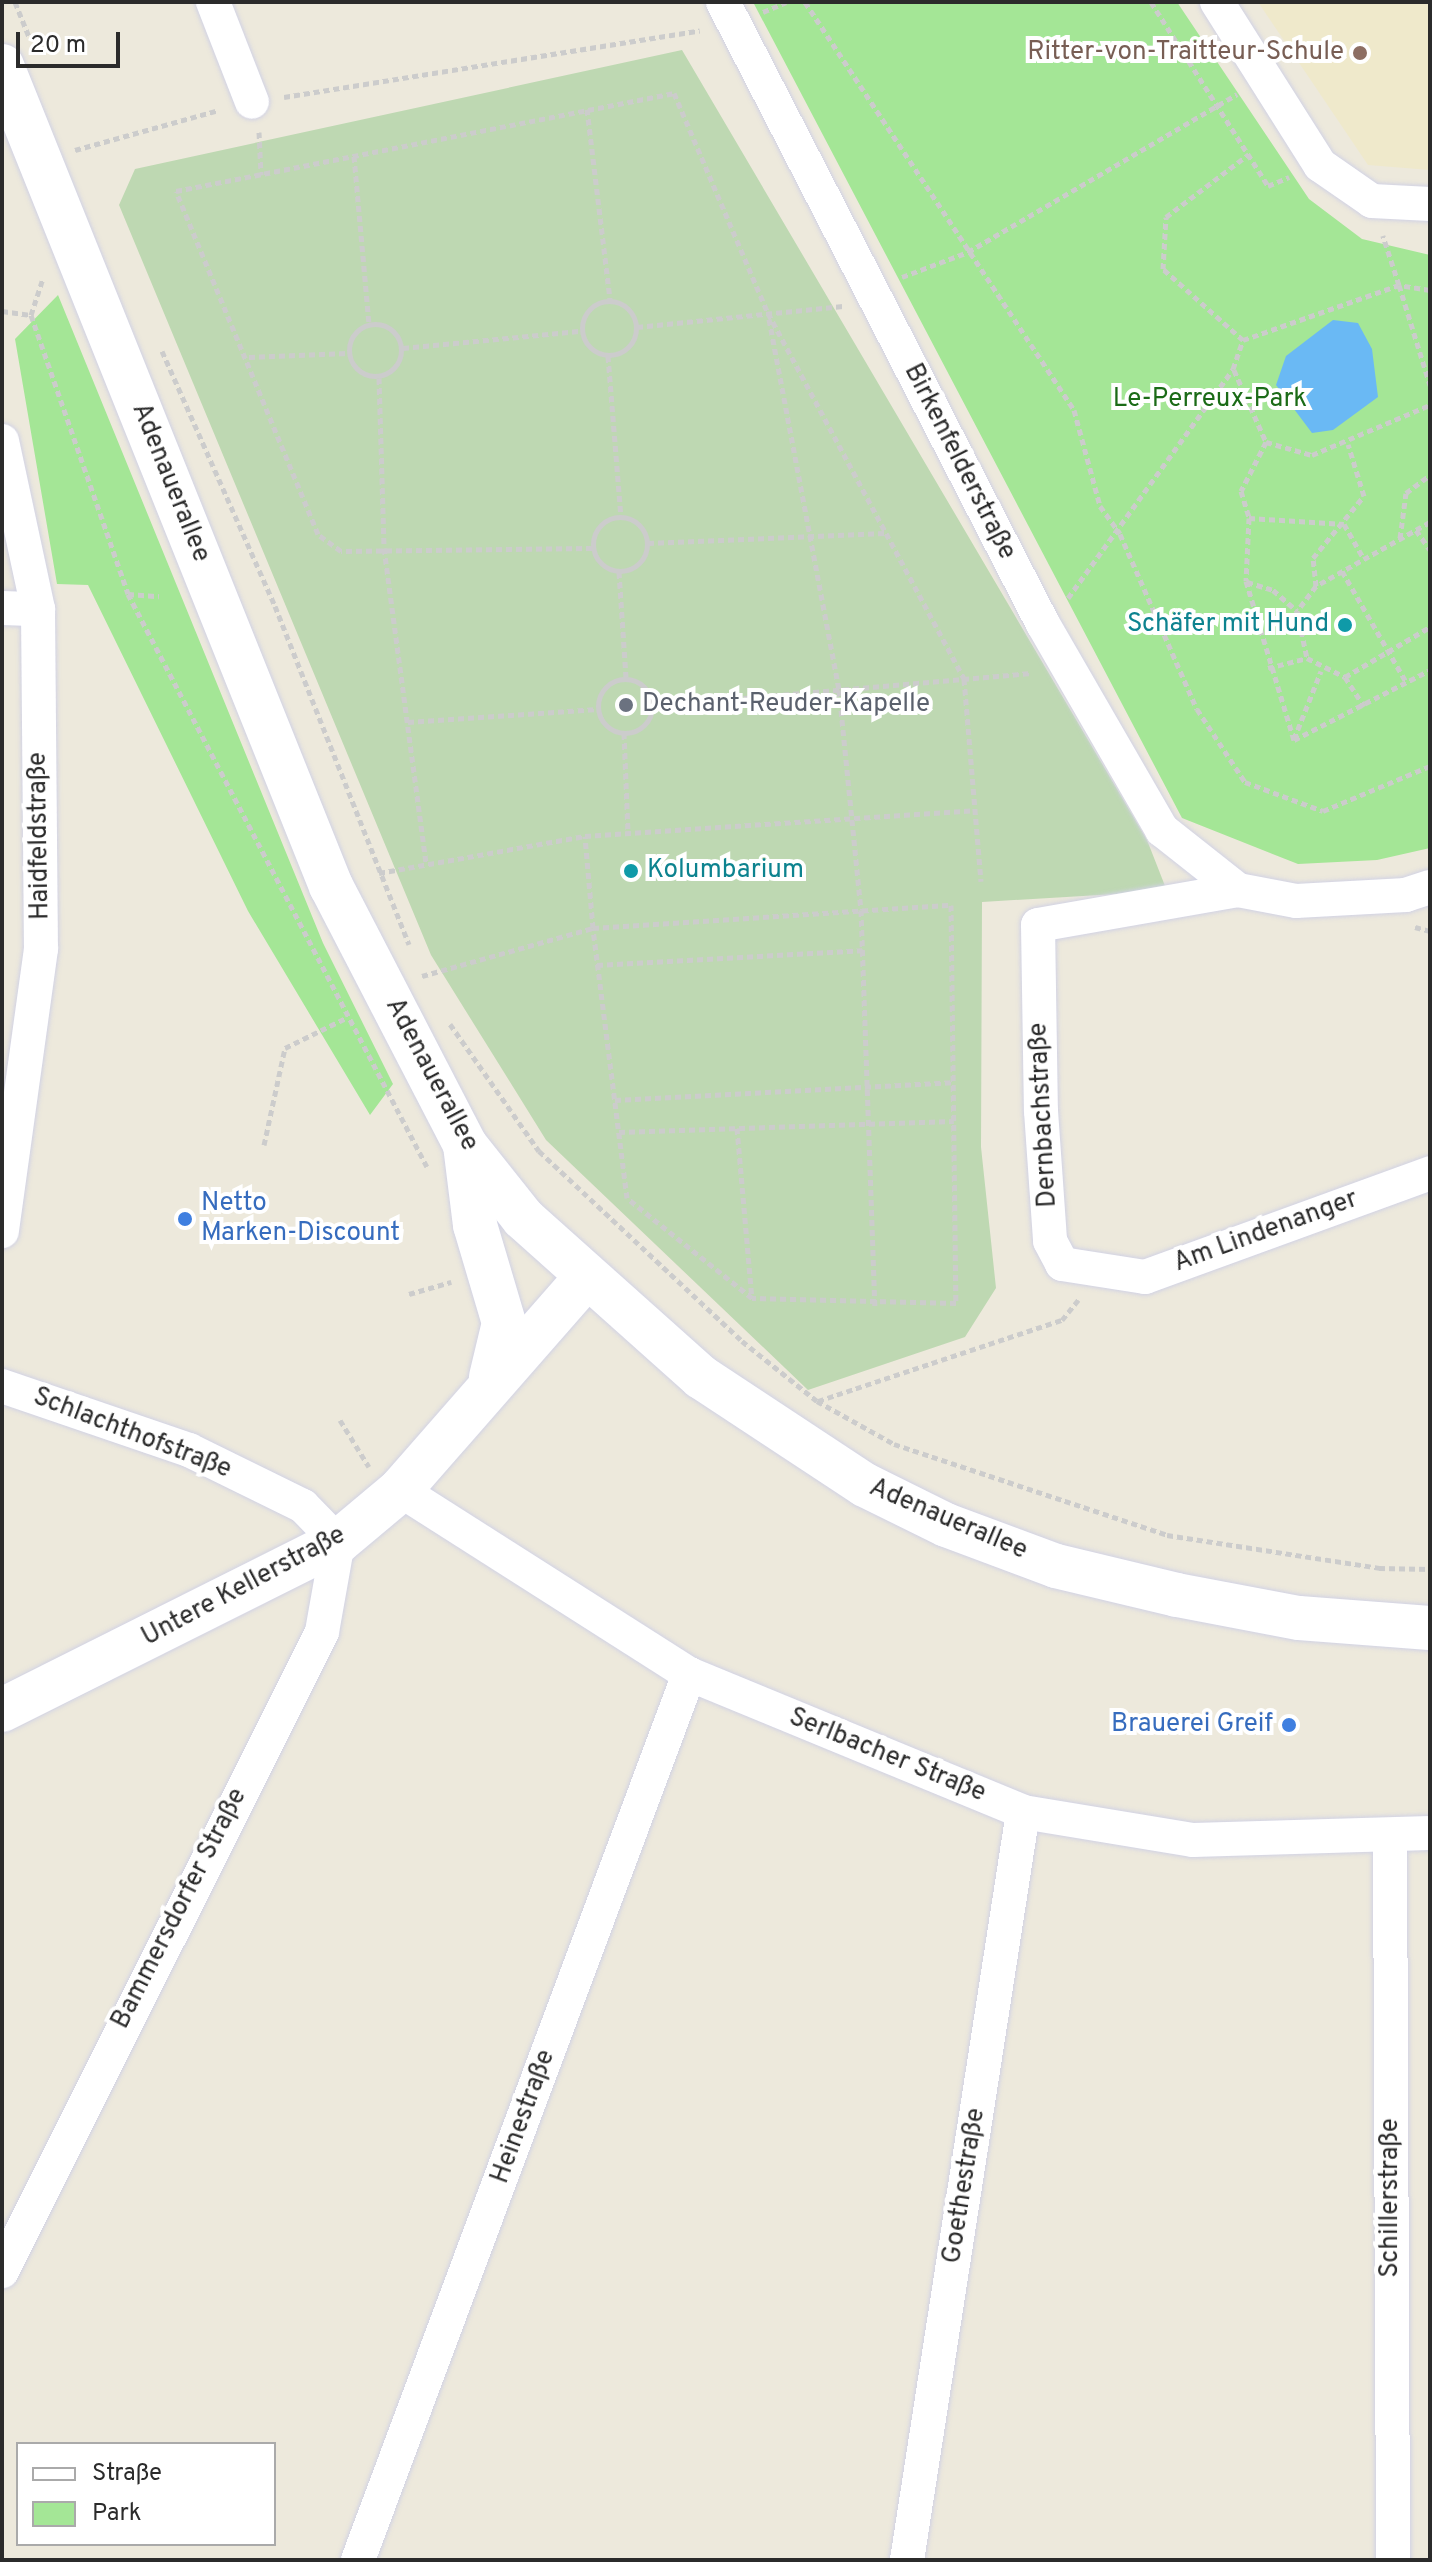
<!DOCTYPE html>
<meta charset="utf-8">
<style>
body{margin:0}
#map{position:relative;width:1432px;height:2562px;overflow:hidden;background:#ede9dc;font-family:Overpass,sans-serif}
div>[style]{position:absolute}
.education>*{inset:0;background:#efe9cb}
.green>*{inset:0;background:#a4e696}
.cemetery>*{inset:0;background:#bed8b2}
.water>*{inset:0;background:#6ab9f4}
.path>*{height:5px;margin-top:-2.5px;transform-origin:0;background:repeating-linear-gradient(90deg,#ccc 0 6px,transparent 0 10px)}
.path>.ring{margin:-2.5px;padding:0;box-sizing:content-box;background:none;border:5px solid #ccc;border-radius:50%}
.roads{filter:drop-shadow(0 0 2px #d1d2e4) drop-shadow(0 0 2px #d1d2e4)}
.street>*{height:34px;margin:-17px;padding:0 17px;transform-origin:17px;border-radius:17px;background:#fff}
.secondary>*{height:44px;margin:-22px;padding:0 22px;transform-origin:22px;border-radius:22px;background:#fff}
.dots>*{width:22px;height:22px;translate:-50% -50%;box-sizing:border-box;border:4px solid #fff;border-radius:50%}
span{translate:-50% -50%;white-space:nowrap;text-align:center;line-height:1.15;-webkit-text-stroke:8px #fff;paint-order:stroke}
.education-label{font-size:26px;color:#785e54}
.right{translate:-100% -50%;text-align:right}
.park-label{font-size:26px;color:#1b6b17}
.street-label{font-size:26px;color:#2b2b2b}
.culture-label{font-size:26px;color:#0d838f}
.left{translate:0 -50%;text-align:left}
.worship-label{font-size:26px;color:#5b616d}
.shop-label{font-size:26px;color:#366cbe}
.frame{position:absolute;inset:0;border:4px solid #2b2b2b;pointer-events:none}
.legend{position:absolute;left:16px;top:2442px;width:260px;height:104px;box-sizing:border-box;background:#fff;border:2px solid #aaa;margin:0;padding:10px 14px;list-style:none;font-size:24px;color:#2b2b2b}
.legend li{display:flex;align-items:center;gap:16px;height:40px}
.legend b{width:40px;border:2px solid #aaa}
.scale{position:absolute;left:16px;top:32px;width:104px;height:36px;box-sizing:border-box;border:4px solid #2b2b2b;border-top:0;padding-left:10px;font-size:24px;line-height:28px;white-space:nowrap;color:#2b2b2b;-webkit-text-stroke:6px #fff;paint-order:stroke}
</style>
<div id="map">
<div class="education">
<div style="clip-path:polygon(1258px 2px,1430px 2px,1430px 170px,1368px 165px)"></div>
</div>
<div class="green">
<div style="clip-path:polygon(753px 2px,1177px 2px,1309px 199px,1362px 239px,1430px 255px,1430px 848px,1377px 860px,1298px 864px,1182px 818px)"></div>
<div style="clip-path:polygon(58px 295px,323px 943px,393px 1084px,370px 1115px,248px 911px,88px 585px,57px 584px,15px 339px)"></div>
</div>
<div class="cemetery">
<div style="clip-path:polygon(682px 50px,1147px 840px,1167px 891px,982px 902px,981px 1147px,996px 1288px,965px 1337px,808px 1390px,546px 1140px,431px 955px,119px 205px,135px 169px)"></div>
</div>
<div class="water">
<div style="clip-path:polygon(1333px 320px,1358px 323px,1372px 349px,1378px 397px,1333px 430px,1312px 433px,1276px 385px,1286px 356px)"></div>
</div>
<div class="path">
<div style="left:15px;top:2px;width:38px;rotate:68deg"></div>
<div style="left:805px;top:2px;width:489px;rotate:56.6deg"></div>
<div style="left:1074px;top:410px;width:99px;rotate:74.8deg"></div>
<div style="left:1100px;top:506px;width:34px;rotate:54deg"></div>
<div style="left:1120px;top:534px;width:191px;rotate:66.3deg"></div>
<div style="left:1197px;top:709px;width:87px;rotate:56.7deg"></div>
<div style="left:1245px;top:782px;width:83px;rotate:20.4deg"></div>
<div style="left:1323px;top:811px;width:116px;rotate:-22.8deg"></div>
<div style="left:1151px;top:2px;width:218px;rotate:57.5deg"></div>
<div style="left:1268px;top:186px;width:23px;rotate:-23deg"></div>
<div style="left:763px;top:12px;width:25px;rotate:-23deg"></div>
<div style="left:284px;top:97px;width:421px;rotate:-9.1deg"></div>
<div style="left:587px;top:109px;width:192px;rotate:83.1deg"></div>
<div style="left:259px;top:132px;width:43px;rotate:87.3deg"></div>
<div style="left:75px;top:150px;width:149px;rotate:-15.5deg"></div>
<div style="left:354px;top:156px;width:168px;rotate:84.9deg"></div>
<div style="left:902px;top:277px;width:71px;rotate:-20.7deg"></div>
<div style="left:968px;top:252px;width:312px;rotate:-30.4deg"></div>
<div style="left:1430px;top:290px;width:31px;rotate:-171deg"></div>
<div style="left:1399px;top:285px;width:105px;rotate:72.8deg"></div>
<div class="ring" style="left:582px;top:301px;width:49px;height:49px"></div>
<div style="left:2px;top:311px;width:29px;rotate:8deg"></div>
<div style="left:31px;top:315px;width:295px;rotate:70.8deg"></div>
<div style="left:128px;top:594px;width:646px;rotate:62.44deg"></div>
<div style="left:31px;top:315px;width:39px;rotate:-72deg"></div>
<div style="left:769px;top:319px;width:378px;rotate:79.3deg"></div>
<div style="left:839px;top:690px;width:221px;rotate:84.3deg"></div>
<div style="left:861px;top:910px;width:396px;rotate:88deg"></div>
<div class="ring" style="left:349px;top:324px;width:47px;height:47px"></div>
<div style="left:637px;top:327px;width:207px;rotate:-5.8deg"></div>
<div style="left:1243px;top:340px;width:107px;rotate:-138.4deg"></div>
<div style="left:1163px;top:269px;width:52px;rotate:-86.7deg"></div>
<div style="left:1166px;top:217px;width:104px;rotate:-37.2deg"></div>
<div style="left:403px;top:348px;width:179px;rotate:-5.5deg"></div>
<div style="left:162px;top:351px;width:279px;rotate:66.1deg"></div>
<div style="left:275px;top:606px;width:364px;rotate:68.4deg"></div>
<div style="left:608px;top:356px;width:161px;rotate:85.4deg"></div>
<div style="left:249px;top:357px;width:99px;rotate:-2.3deg"></div>
<div style="left:1234px;top:370px;width:79px;rotate:66deg"></div>
<div style="left:1266px;top:442px;width:48px;rotate:15.8deg"></div>
<div style="left:1312px;top:455px;width:128px;rotate:-23deg"></div>
<div style="left:379px;top:378px;width:170px;rotate:88.3deg"></div>
<div style="left:384px;top:548px;width:318px;rotate:82.4deg"></div>
<div style="left:1266px;top:442px;width:55px;rotate:117deg"></div>
<div style="left:1241px;top:491px;width:28px;rotate:73deg"></div>
<div style="left:1249px;top:518px;width:95px;rotate:3.6deg"></div>
<div style="left:1344px;top:524px;width:40px;rotate:60.3deg"></div>
<div class="ring" style="left:593px;top:517px;width:49px;height:49px"></div>
<div style="left:1249px;top:518px;width:63px;rotate:92.7deg"></div>
<div style="left:1246px;top:581px;width:166px;rotate:73.2deg"></div>
<div style="left:1294px;top:740px;width:153px;rotate:-27.2deg"></div>
<div style="left:1430px;top:522px;width:131px;rotate:150.7deg"></div>
<div style="left:1316px;top:586px;width:31px;rotate:127deg"></div>
<div style="left:1297px;top:611px;width:48px;rotate:78deg"></div>
<div style="left:1307px;top:658px;width:42px;rotate:26.6deg"></div>
<div style="left:1345px;top:677px;width:99px;rotate:-30.5deg"></div>
<div style="left:1416px;top:530px;width:24px;rotate:55deg"></div>
<div style="left:1400px;top:538px;width:45px;rotate:-82.4deg"></div>
<div style="left:1406px;top:493px;width:30px;rotate:-37deg"></div>
<div style="left:648px;top:543px;width:237px;rotate:-2.4deg"></div>
<div style="left:592px;top:548px;width:251px;rotate:179.3deg"></div>
<div style="left:341px;top:551px;width:29px;rotate:-144deg"></div>
<div style="left:318px;top:534px;width:371px;rotate:-112.5deg"></div>
<div style="left:176px;top:191px;width:508px;rotate:-11.13deg"></div>
<div style="left:674px;top:93px;width:239px;rotate:66.9deg"></div>
<div style="left:768px;top:313px;width:415px;rotate:61.8deg"></div>
<div style="left:964px;top:679px;width:203px;rotate:85.2deg"></div>
<div style="left:1342px;top:571px;width:128px;rotate:60deg"></div>
<div style="left:619px;top:572px;width:105px;rotate:86.2deg"></div>
<div style="left:1247px;top:582px;width:27px;rotate:17deg"></div>
<div style="left:1273px;top:590px;width:32px;rotate:41deg"></div>
<div style="left:1316px;top:586px;width:28px;rotate:-96deg"></div>
<div style="left:1313px;top:558px;width:80px;rotate:-50.6deg"></div>
<div style="left:1364px;top:496px;width:54px;rotate:-107.1deg"></div>
<div style="left:128px;top:594px;width:31px;rotate:4deg"></div>
<div style="left:1068px;top:598px;width:282px;rotate:-54.2deg"></div>
<div style="left:1233px;top:369px;width:31px;rotate:-71deg"></div>
<div style="left:1243px;top:340px;width:165px;rotate:-19.4deg"></div>
<div style="left:1399px;top:285px;width:52px;rotate:-108.1deg"></div>
<div style="left:1268px;top:668px;width:40px;rotate:-14.4deg"></div>
<div style="left:1345px;top:677px;width:35px;rotate:57deg"></div>
<div class="ring" style="left:598px;top:679px;width:49px;height:49px"></div>
<div style="left:654px;top:706px;width:379px;rotate:-5deg"></div>
<div style="left:408px;top:722px;width:190px;rotate:-3.9deg"></div>
<div style="left:624px;top:733px;width:100px;rotate:87.7deg"></div>
<div style="left:1294px;top:739px;width:73px;rotate:-68.3deg"></div>
<div style="left:379px;top:873px;width:209px;rotate:-10.2deg"></div>
<div style="left:585px;top:836px;width:390px;rotate:-3.8deg"></div>
<div style="left:1415px;top:927px;width:16px;rotate:15deg"></div>
<div style="left:597px;top:965px;width:266px;rotate:-3.2deg"></div>
<div style="left:422px;top:976px;width:178px;rotate:-15.7deg"></div>
<div style="left:593px;top:928px;width:359px;rotate:-3.7deg"></div>
<div style="left:951px;top:905px;width:398px;rotate:89.3deg"></div>
<div style="left:956px;top:1303px;width:204px;rotate:-178.6deg"></div>
<div style="left:752px;top:1298px;width:160px;rotate:-141.3deg"></div>
<div style="left:627px;top:1198px;width:272px;rotate:-97.2deg"></div>
<div style="left:593px;top:928px;width:92px;rotate:-95deg"></div>
<div style="left:450px;top:1024px;width:155px;rotate:55deg"></div>
<div style="left:539px;top:1151px;width:278px;rotate:43.1deg"></div>
<div style="left:742px;top:1341px;width:96px;rotate:38.7deg"></div>
<div style="left:817px;top:1401px;width:88px;rotate:29.2deg"></div>
<div style="left:894px;top:1444px;width:288px;rotate:18.4deg"></div>
<div style="left:1167px;top:1535px;width:215px;rotate:8.8deg"></div>
<div style="left:1379px;top:1568px;width:51px;rotate:1.1deg"></div>
<div style="left:615px;top:1100px;width:338px;rotate:-3deg"></div>
<div style="left:737px;top:1128px;width:171px;rotate:85deg"></div>
<div style="left:619px;top:1132px;width:335px;rotate:-1.9deg"></div>
<div style="left:264px;top:1145px;width:99px;rotate:-77.8deg"></div>
<div style="left:285px;top:1048px;width:68px;rotate:-26.2deg"></div>
<div style="left:409px;top:1294px;width:44px;rotate:-15.9deg"></div>
<div style="left:818px;top:1401px;width:257px;rotate:-18.4deg"></div>
<div style="left:1062px;top:1320px;width:26px;rotate:-51deg"></div>
<div style="left:340px;top:1420px;width:55px;rotate:58.3deg"></div>
</div>
<div class="roads">
<div class="street">
<div style="left:213px;top:2px;width:107px;rotate:68.7deg"></div>
<div style="left:723px;top:2px;width:699px;rotate:62.78deg"></div>
<div style="left:1043px;top:624px;width:238px;rotate:60deg"></div>
<div style="left:1162px;top:830px;width:97px;rotate:38.3deg"></div>
<div style="left:1217px;top:2px;width:193px;rotate:57.7deg"></div>
<div style="left:1320px;top:165px;width:63px;rotate:34.7deg"></div>
<div style="left:1372px;top:201px;width:58px;rotate:3deg"></div>
<div style="left:2px;top:441px;width:172px;rotate:77.9deg"></div>
<div style="left:38px;top:609px;width:340px;rotate:89.5deg"></div>
<div style="left:41px;top:949px;width:285px;rotate:97.9deg"></div>
<div style="left:2px;top:608px;width:36px;rotate:2deg"></div>
<div style="left:1430px;top:887px;width:25px;rotate:162deg"></div>
<div style="left:1406px;top:895px;width:110px;rotate:176.9deg"></div>
<div style="left:1296px;top:901px;width:59px;rotate:-169.3deg"></div>
<div style="left:1238px;top:890px;width:203px;rotate:170.1deg"></div>
<div style="left:1038px;top:925px;width:186px;rotate:89.1deg"></div>
<div style="left:1041px;top:1111px;width:130px;rotate:86deg"></div>
<div style="left:1050px;top:1241px;width:26px;rotate:62deg"></div>
<div style="left:1062px;top:1264px;width:84px;rotate:8.9deg"></div>
<div style="left:1145px;top:1277px;width:303px;rotate:-20deg"></div>
<div style="left:2px;top:1386px;width:198px;rotate:18.9deg"></div>
<div style="left:189px;top:1450px;width:127px;rotate:26.2deg"></div>
<div style="left:303px;top:1506px;width:50px;rotate:45.8deg"></div>
<div style="left:338px;top:1542px;width:91px;rotate:100.1deg"></div>
<div style="left:322px;top:1632px;width:715px;rotate:116.6deg"></div>
<div style="left:400px;top:1490px;width:343px;rotate:32.5deg"></div>
<div style="left:689px;top:1674px;width:361px;rotate:22.4deg"></div>
<div style="left:1023px;top:1812px;width:172px;rotate:9.4deg"></div>
<div style="left:1193px;top:1840px;width:237px;rotate:-1.7deg"></div>
<div style="left:1390px;top:1836px;width:724px;rotate:89.76deg"></div>
<div style="left:358px;top:2560px;width:946px;rotate:-69.51deg"></div>
<div style="left:907px;top:2560px;width:757px;rotate:-81.18deg"></div>
</div>
<div class="secondary">
<div style="left:2px;top:66px;width:884px;rotate:68.14deg"></div>
<div style="left:331px;top:886px;width:292px;rotate:62.6deg"></div>
<div style="left:465px;top:1145px;width:93px;rotate:51.5deg"></div>
<div style="left:523px;top:1218px;width:239px;rotate:41.8deg"></div>
<div style="left:701px;top:1377px;width:196px;rotate:33.4deg"></div>
<div style="left:865px;top:1485px;width:90px;rotate:26.3deg"></div>
<div style="left:946px;top:1525px;width:117px;rotate:20.4deg"></div>
<div style="left:1056px;top:1566px;width:124px;rotate:13.5deg"></div>
<div style="left:1177px;top:1595px;width:124px;rotate:10.7deg"></div>
<div style="left:1299px;top:1618px;width:131px;rotate:4.4deg"></div>
<div style="left:465px;top:1145px;width:81px;rotate:82.9deg"></div>
<div style="left:475px;top:1225px;width:102px;rotate:73.5deg"></div>
<div style="left:504px;top:1323px;width:56px;rotate:103.5deg"></div>
<div style="left:2px;top:1710px;width:376px;rotate:-26.6deg"></div>
<div style="left:338px;top:1542px;width:81px;rotate:-40deg"></div>
<div style="left:400px;top:1490px;width:279px;rotate:-48.8deg"></div>
</div>
</div>
<div class="dots">
<div style="left:1360px;top:53px;background:#8d6e63"></div>
<div style="left:1345px;top:625px;background:#0f9aa8"></div>
<div style="left:626px;top:705px;background:#6b7280"></div>
<div style="left:631px;top:871px;background:#0f9aa8"></div>
<div style="left:185px;top:1219px;background:#3f7fe0"></div>
<div style="left:1289px;top:1725px;background:#3f7fe0"></div>
</div>
<div class="education-label">
<span class="right" style="left:1344px;top:53px">Ritter-von-Traitteur-Schule</span>
</div>
<div class="park-label">
<span style="left:1210px;top:400px">Le-Perreux-Park</span>
</div>
<div class="street-label">
<span style="left:959px;top:462px;rotate:63deg">Birkenfelderstraße</span>
<span style="left:170px;top:483px;rotate:68deg">Adenauerallee</span>
<span style="left:40px;top:836px;rotate:-91deg">Haidfeldstraße</span>
<span style="left:431px;top:1075px;rotate:62deg">Adenauerallee</span>
<span style="left:1044px;top:1115px;rotate:-93deg">Dernbachstraße</span>
<span style="left:1266px;top:1232px;rotate:-20deg">Am Lindenanger</span>
<span style="left:132px;top:1434px;rotate:21deg">Schlachthofstraße</span>
<span style="left:948px;top:1520px;rotate:23deg">Adenauerallee</span>
<span style="left:244px;top:1587px;rotate:-28deg">Untere Kellerstraße</span>
<span style="left:887px;top:1756px;rotate:22deg">Serlbacher Straße</span>
<span style="left:180px;top:1909px;rotate:-63deg">Bammersdorfer Straße</span>
<span style="left:524px;top:2117px;rotate:-70deg">Heinestraße</span>
<span style="left:965px;top:2186px;rotate:-81deg">Goethestraße</span>
<span style="left:1391px;top:2198px;rotate:-90deg">Schillerstraße</span>
</div>
<div class="culture-label">
<span class="right" style="left:1329px;top:625px">Schäfer mit Hund</span>
<span class="left" style="left:647px;top:871px">Kolumbarium</span>
</div>
<div class="worship-label">
<span class="left" style="left:642px;top:705px">Dechant-Reuder-Kapelle</span>
</div>
<div class="shop-label">
<span class="left" style="left:201px;top:1219px">Netto<br>Marken-Discount</span>
<span class="right" style="left:1273px;top:1725px">Brauerei Greif</span>
</div>
<div class="frame"></div>
<ul class="legend">
<li><b style="height:10px;background:#fff"></b>Straße</li>
<li><b style="height:22px;background:#a4e696"></b>Park</li>
</ul>
<div class="scale">20 m</div>
</div>
